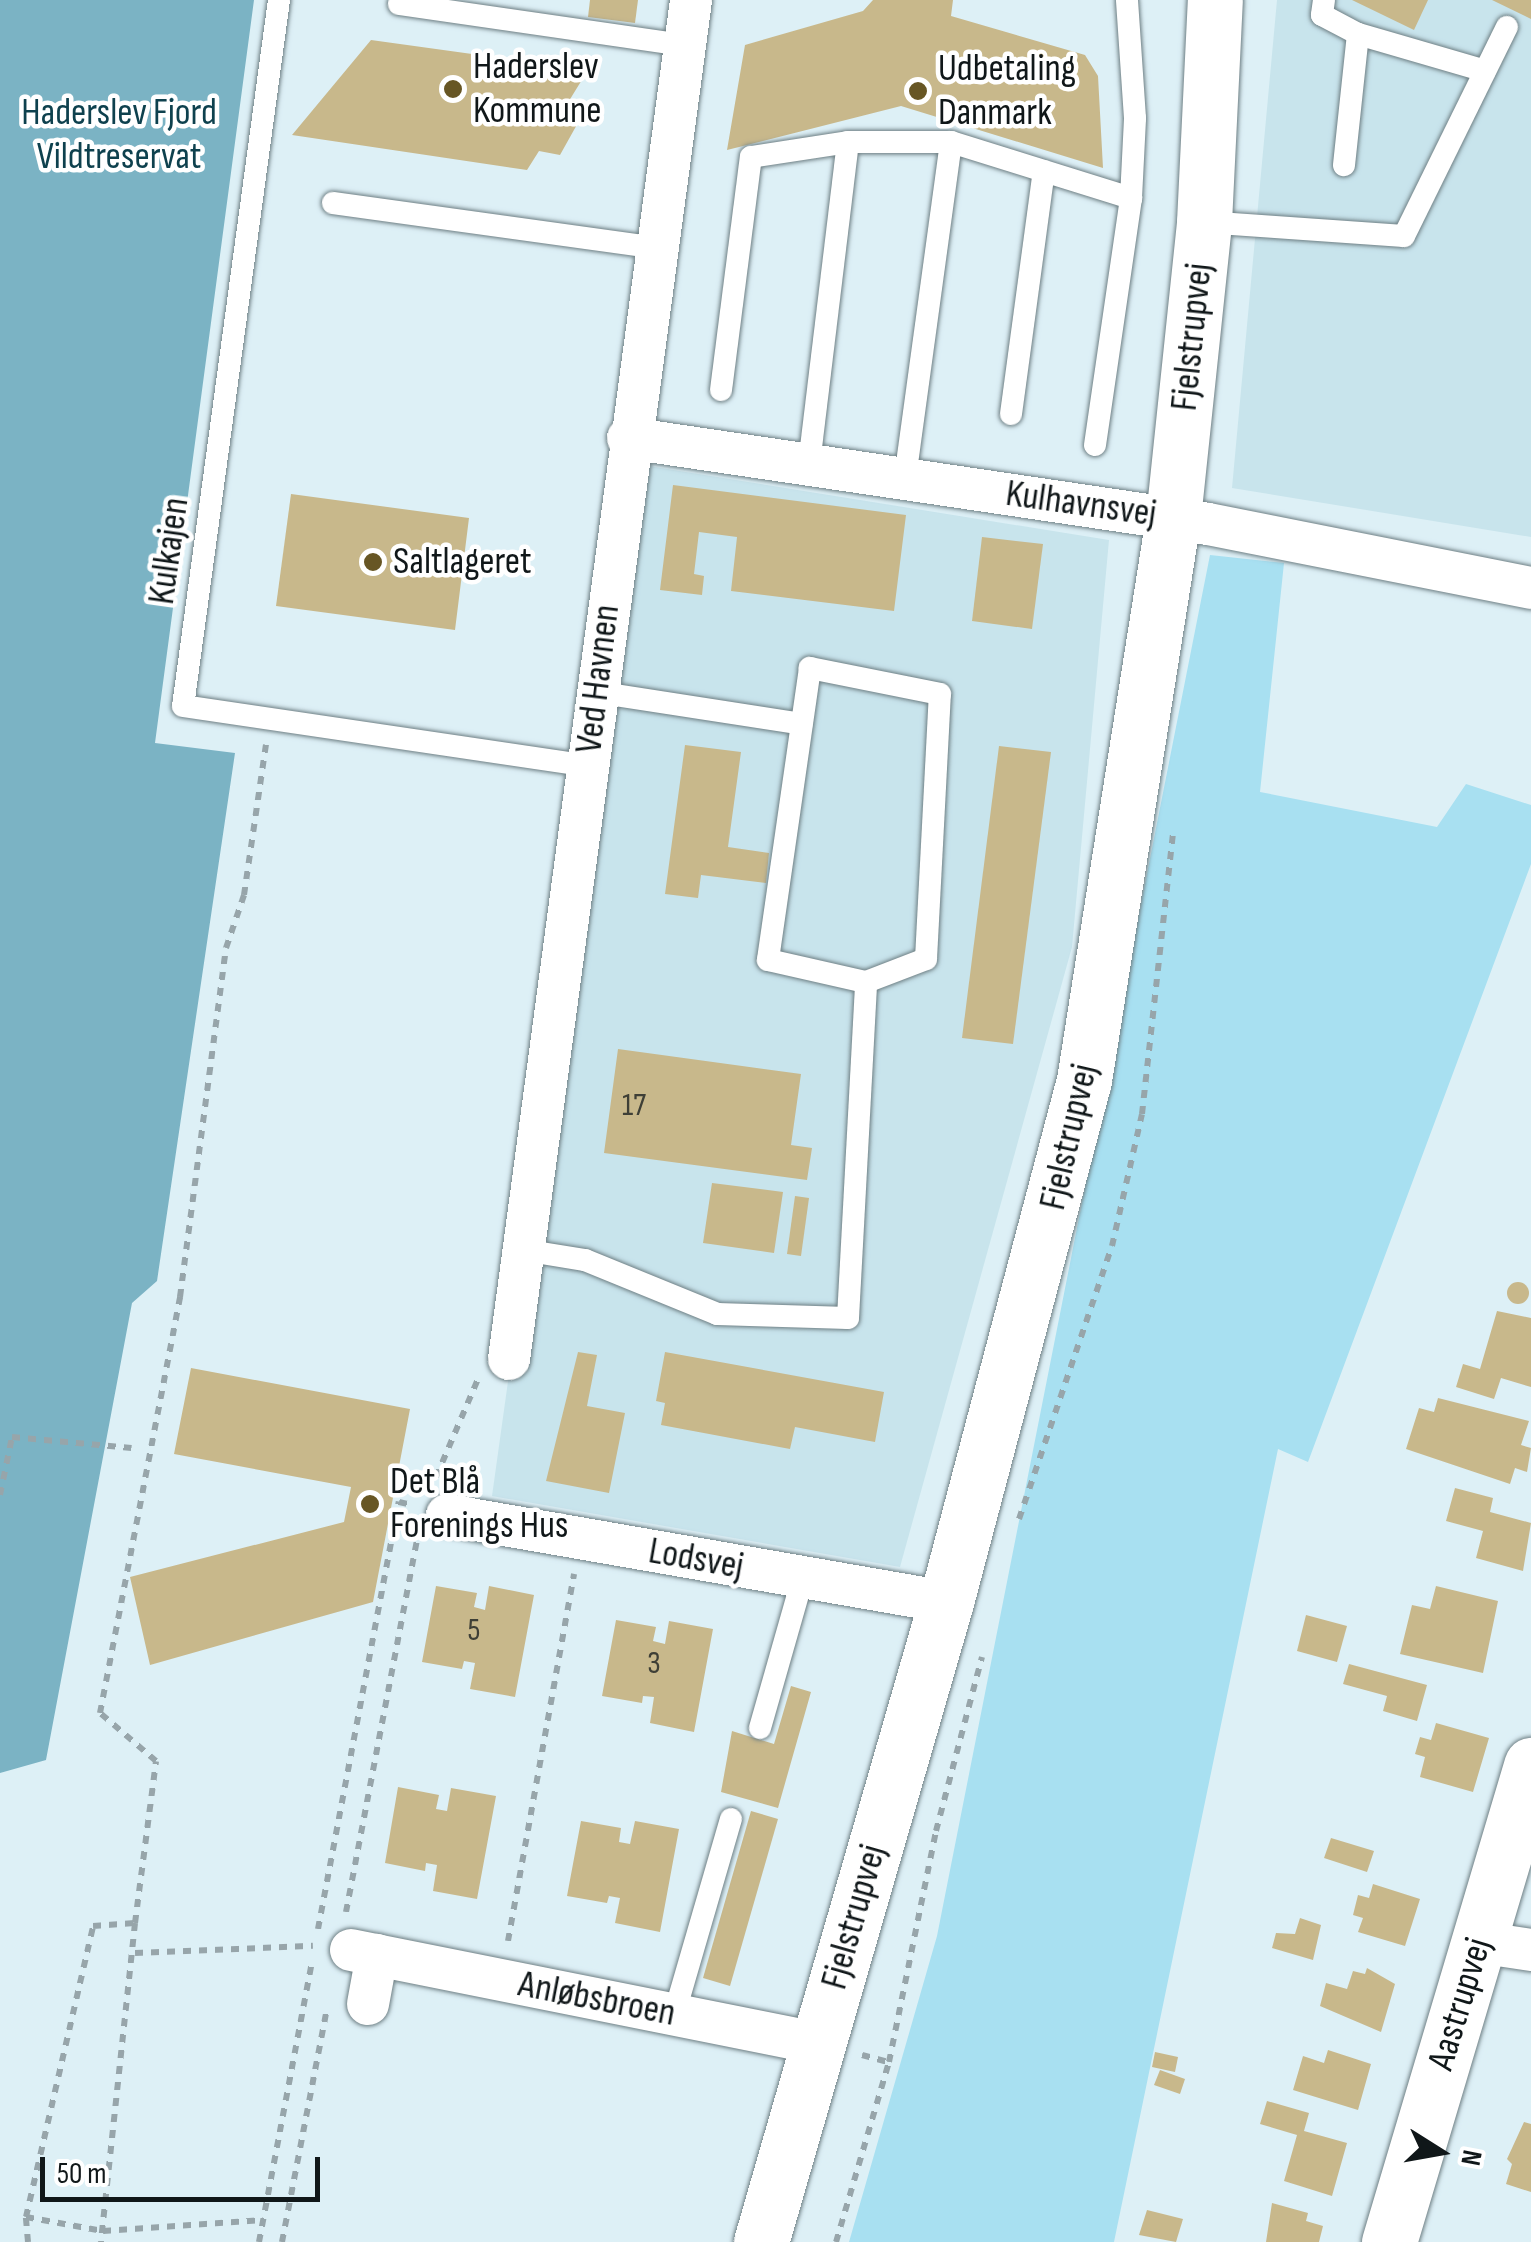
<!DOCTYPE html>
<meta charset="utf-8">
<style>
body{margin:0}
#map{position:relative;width:1531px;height:2242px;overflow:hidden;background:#ddf0f6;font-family:"Sofia Sans Condensed",sans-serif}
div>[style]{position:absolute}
.built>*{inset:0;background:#c8e4ec}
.green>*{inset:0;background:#a8e0f1}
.water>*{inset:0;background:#7bb3c4}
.building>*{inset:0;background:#c8b88b}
.round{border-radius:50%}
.path>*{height:6px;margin-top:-3px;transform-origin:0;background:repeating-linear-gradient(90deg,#97a5aa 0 8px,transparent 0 16px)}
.roads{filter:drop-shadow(0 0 2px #6e7f84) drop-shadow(0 0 2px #6e7f84)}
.lane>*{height:22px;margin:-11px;padding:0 11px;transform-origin:11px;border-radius:11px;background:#fff}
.street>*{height:42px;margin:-21px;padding:0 21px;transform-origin:21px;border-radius:21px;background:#fff}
.secondary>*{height:55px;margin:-27.5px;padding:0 27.5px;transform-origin:27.5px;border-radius:27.5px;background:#fff}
.dots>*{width:28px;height:28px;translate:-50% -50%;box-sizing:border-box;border:5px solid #fff;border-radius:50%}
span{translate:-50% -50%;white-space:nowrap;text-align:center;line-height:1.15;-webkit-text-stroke:9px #fff;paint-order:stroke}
.number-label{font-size:32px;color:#3e3f36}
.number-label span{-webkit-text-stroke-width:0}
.poi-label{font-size:38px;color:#101719}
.left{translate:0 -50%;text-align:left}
.park-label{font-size:38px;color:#0e414e}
.street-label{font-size:38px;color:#101719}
.north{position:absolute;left:1391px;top:2102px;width:100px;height:100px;-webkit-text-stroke:8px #fff;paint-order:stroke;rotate:101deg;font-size:28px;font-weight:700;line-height:40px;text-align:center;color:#101719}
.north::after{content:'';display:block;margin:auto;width:35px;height:45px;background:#101719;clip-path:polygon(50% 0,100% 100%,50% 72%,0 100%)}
.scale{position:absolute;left:40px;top:2157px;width:280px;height:45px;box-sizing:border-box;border:5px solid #101719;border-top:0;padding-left:12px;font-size:30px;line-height:35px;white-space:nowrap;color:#101719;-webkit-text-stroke:8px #fff;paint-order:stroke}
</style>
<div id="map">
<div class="built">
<div style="clip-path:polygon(1277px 0,1531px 0,1531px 537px,1232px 488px)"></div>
<div style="clip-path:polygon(636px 464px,1109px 540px,1072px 947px,900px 1567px,492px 1496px)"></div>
</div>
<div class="green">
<div style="clip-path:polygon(1210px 555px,1284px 563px,1260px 792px,1437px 827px,1466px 784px,1531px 805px,1531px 864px,1308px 1462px,1278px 1449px,1114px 2242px,849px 2242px,937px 1936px)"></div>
</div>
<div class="water">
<div style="clip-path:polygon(0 0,254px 0,155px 743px,235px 753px,157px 1281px,132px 1303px,46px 1760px,0 1773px)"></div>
</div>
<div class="building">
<div style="clip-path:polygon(590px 0,638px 0,635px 23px,588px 17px)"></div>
<div style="clip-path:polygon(873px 0,953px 0,951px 16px,1085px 55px,1098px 76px,1103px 168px,901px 106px,727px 150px,745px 45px,863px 11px)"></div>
<div style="clip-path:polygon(1352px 0,1428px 0,1414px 30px)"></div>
<div style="clip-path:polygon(1492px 0,1531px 0,1531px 19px)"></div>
<div style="clip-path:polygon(371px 40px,588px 70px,564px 109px,584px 112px,560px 155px,539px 151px,527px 170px,292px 135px)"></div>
<div style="clip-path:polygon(673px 485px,906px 515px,894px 611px,731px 591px,737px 537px,699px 532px,694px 574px,704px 576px,702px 595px,660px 590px)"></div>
<div style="clip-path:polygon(291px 494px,469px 518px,455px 630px,276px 606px)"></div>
<div style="clip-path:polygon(982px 537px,1043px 544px,1032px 629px,972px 621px)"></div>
<div style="clip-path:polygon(685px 745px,741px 752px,728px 847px,769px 853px,766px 883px,701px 875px,698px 898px,665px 894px)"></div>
<div style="clip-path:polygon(999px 746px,1051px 752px,1013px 1044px,962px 1038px)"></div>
<div style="clip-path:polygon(618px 1049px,801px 1074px,791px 1145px,812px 1148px,807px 1180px,604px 1153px)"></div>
<div style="clip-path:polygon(712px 1183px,783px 1192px,774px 1253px,703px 1243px)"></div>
<div style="clip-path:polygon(795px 1196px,809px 1198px,801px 1256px,787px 1254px)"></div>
<div class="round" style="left:1507px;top:1282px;width:22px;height:22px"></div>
<div style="clip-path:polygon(1497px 1311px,1531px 1318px,1531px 1387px,1501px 1378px,1494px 1399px,1456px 1387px,1463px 1364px,1480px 1369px)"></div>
<div style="clip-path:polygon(578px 1352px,597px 1355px,587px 1406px,625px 1413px,609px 1493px,546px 1481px)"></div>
<div style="clip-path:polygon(665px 1352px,884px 1392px,875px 1442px,795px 1427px,790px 1449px,661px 1425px,665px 1403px,656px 1401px)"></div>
<div style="clip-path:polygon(191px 1368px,410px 1409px,373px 1602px,150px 1665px,130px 1577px,344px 1522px,351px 1487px,174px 1454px)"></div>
<div style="clip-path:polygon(1438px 1398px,1529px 1421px,1521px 1445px,1531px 1448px,1527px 1472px,1515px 1468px,1510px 1484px,1406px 1449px,1419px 1408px,1434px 1412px)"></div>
<div style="clip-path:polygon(1455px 1488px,1493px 1498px,1490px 1512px,1531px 1523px,1523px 1571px,1476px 1558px,1483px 1531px,1446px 1521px)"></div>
<div style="clip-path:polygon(436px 1586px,477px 1593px,474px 1607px,485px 1610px,489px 1586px,534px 1595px,515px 1697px,470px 1689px,475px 1663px,464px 1661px,462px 1669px,422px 1662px)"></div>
<div style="clip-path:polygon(1436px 1586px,1498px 1601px,1483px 1673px,1400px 1654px,1412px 1605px,1430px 1609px)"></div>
<div style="clip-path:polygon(1306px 1615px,1347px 1626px,1337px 1662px,1297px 1651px)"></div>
<div style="clip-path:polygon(616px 1620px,656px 1627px,653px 1641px,665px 1644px,669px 1621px,713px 1629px,694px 1732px,650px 1723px,654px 1697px,643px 1696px,642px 1703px,602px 1696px)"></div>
<div style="clip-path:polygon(1349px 1664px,1427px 1685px,1417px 1721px,1383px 1711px,1387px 1696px,1343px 1684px)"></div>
<div style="clip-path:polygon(791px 1686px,811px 1692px,778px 1808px,721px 1792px,732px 1731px,774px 1744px)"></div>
<div style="clip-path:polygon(1436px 1723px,1489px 1738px,1473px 1792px,1420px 1777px,1425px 1757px,1415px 1754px,1420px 1737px,1431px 1740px)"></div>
<div style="clip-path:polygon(398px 1787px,439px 1795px,436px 1809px,447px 1811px,451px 1788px,496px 1796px,477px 1899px,433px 1891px,437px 1865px,426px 1863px,425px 1871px,385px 1863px)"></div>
<div style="clip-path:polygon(751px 1811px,778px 1819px,730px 1986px,703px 1978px)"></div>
<div style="clip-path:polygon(581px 1821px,621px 1828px,619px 1842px,630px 1844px,635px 1821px,679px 1829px,660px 1932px,615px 1923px,620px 1898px,609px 1896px,607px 1903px,567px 1896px)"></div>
<div style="clip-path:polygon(1331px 1838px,1374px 1851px,1367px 1872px,1324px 1858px)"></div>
<div style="clip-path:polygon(1373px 1884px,1420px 1899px,1405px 1946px,1358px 1932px,1363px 1918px,1353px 1915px,1358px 1895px,1369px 1898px)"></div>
<div style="clip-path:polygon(1300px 1918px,1321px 1925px,1313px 1960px,1272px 1948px,1276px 1933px,1295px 1934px)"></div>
<div style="clip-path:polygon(1367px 1968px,1395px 1984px,1381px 2032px,1320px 2006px,1326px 1983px,1347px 1989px,1353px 1971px,1365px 1974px)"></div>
<div style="clip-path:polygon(1328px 2050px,1371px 2064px,1358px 2110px,1293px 2090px,1303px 2056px,1324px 2063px)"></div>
<div style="clip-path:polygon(1155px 2052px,1178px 2057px,1175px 2072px,1152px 2067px)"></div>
<div style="clip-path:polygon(1160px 2070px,1185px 2079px,1180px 2094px,1154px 2085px)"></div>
<div style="clip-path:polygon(1267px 2101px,1309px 2113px,1304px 2131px,1347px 2143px,1332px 2196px,1284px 2181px,1297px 2135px,1260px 2124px)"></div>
<div style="clip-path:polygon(1524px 2122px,1531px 2124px,1531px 2192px,1506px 2184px,1512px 2164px,1507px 2159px)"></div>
<div style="clip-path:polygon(1272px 2203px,1308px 2213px,1306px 2221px,1323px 2226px,1319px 2242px,1266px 2242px)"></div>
<div style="clip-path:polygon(1147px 2210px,1183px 2219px,1176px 2242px,1139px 2235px)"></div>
</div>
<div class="path">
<div style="left:436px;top:1477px;width:107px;rotate:-66.8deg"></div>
<div style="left:0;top:1495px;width:59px;rotate:-78.3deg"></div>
<div style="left:12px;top:1437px;width:120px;rotate:5.3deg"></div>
<div style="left:1019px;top:1519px;width:288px;rotate:-71.2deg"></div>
<div style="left:1112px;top:1246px;width:135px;rotate:-77.2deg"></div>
<div style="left:1142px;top:1114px;width:284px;rotate:-83.7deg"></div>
<div style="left:346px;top:1912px;width:378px;rotate:-79.2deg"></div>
<div style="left:135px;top:1923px;width:163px;rotate:-82.6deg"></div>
<div style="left:156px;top:1761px;width:74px;rotate:-139.4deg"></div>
<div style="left:100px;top:1713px;width:424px;rotate:-79.1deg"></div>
<div style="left:180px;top:1297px;width:352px;rotate:-82.5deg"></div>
<div style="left:226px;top:948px;width:56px;rotate:-71.2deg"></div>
<div style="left:244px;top:895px;width:152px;rotate:-81.7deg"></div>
<div style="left:318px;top:1929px;width:435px;rotate:-79.3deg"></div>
<div style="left:399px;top:1502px;width:13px;rotate:13deg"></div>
<div style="left:508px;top:1941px;width:373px;rotate:-79.8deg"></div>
<div style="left:135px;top:1953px;width:178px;rotate:-2.3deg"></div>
<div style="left:862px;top:2055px;width:28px;rotate:15deg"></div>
<div style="left:26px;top:2217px;width:78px;rotate:10.3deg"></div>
<div style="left:103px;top:2231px;width:160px;rotate:-3.9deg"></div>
<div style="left:28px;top:2242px;width:25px;rotate:-95deg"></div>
<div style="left:26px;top:2217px;width:299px;rotate:-77deg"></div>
<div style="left:93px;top:1926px;width:42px;rotate:-4.1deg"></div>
<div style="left:135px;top:1923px;width:321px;rotate:96.1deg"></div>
<div style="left:259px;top:2242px;width:286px;rotate:-79.3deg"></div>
<div style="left:282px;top:2242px;width:238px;rotate:-79.1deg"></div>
<div style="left:836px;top:2242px;width:188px;rotate:-73.6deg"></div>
<div style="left:889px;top:2062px;width:236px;rotate:-78.5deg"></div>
<div style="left:936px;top:1831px;width:180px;rotate:-75.2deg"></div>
</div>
<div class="roads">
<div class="lane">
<div style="left:279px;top:0;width:712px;rotate:97.74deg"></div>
<div style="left:183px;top:706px;width:409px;rotate:8.4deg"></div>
<div style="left:1324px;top:0;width:15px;rotate:98deg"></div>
<div style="left:1322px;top:15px;width:41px;rotate:27.8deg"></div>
<div style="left:1358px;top:34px;width:132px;rotate:96.1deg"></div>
<div style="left:399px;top:4px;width:289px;rotate:8.2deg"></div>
<div style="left:1358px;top:34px;width:132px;rotate:16.2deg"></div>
<div style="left:333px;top:203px;width:327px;rotate:7.9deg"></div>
<div style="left:1204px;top:222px;width:200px;rotate:4deg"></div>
<div style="left:1404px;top:236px;width:233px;rotate:-63.8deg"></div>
<div style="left:721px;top:390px;width:235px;rotate:-82.7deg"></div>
<div style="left:751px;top:157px;width:98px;rotate:-8.8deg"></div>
<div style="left:848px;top:142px;width:103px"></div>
<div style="left:951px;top:142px;width:189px;rotate:17.3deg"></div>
<div style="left:1011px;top:414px;width:245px;rotate:-82.3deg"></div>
<div style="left:1095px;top:445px;width:250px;rotate:-81.7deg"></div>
<div style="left:1131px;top:198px;width:80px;rotate:-87.1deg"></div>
<div style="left:1135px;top:118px;width:118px;rotate:-93.9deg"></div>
<div style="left:809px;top:464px;width:324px;rotate:-83.1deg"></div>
<div style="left:905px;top:478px;width:339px;rotate:-82.2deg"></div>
<div style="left:596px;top:692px;width:208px;rotate:8.8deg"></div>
<div style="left:523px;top:1250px;width:63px;rotate:9.2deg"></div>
<div style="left:585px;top:1260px;width:143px;rotate:22.2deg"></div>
<div style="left:717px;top:1314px;width:131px;rotate:1.7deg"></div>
<div style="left:848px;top:1318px;width:336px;rotate:-86.9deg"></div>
<div style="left:866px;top:982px;width:64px;rotate:-21deg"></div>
<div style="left:926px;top:959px;width:265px;rotate:-87deg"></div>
<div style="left:940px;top:694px;width:133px;rotate:-168.7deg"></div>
<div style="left:810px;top:668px;width:295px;rotate:98.2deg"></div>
<div style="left:768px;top:960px;width:100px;rotate:12.7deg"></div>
<div style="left:760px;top:1728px;width:157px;rotate:-74.1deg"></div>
<div style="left:674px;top:2015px;width:204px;rotate:-73.8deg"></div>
</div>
<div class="street">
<div style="left:628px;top:438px;width:586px;rotate:8.43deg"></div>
<div style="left:1208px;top:524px;width:329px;rotate:11.2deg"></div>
<div style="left:509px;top:1359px;width:1371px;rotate:-82.37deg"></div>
<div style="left:447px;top:1515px;width:507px;rotate:9.89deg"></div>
<div style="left:1478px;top:1942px;width:54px;rotate:8.6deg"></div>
<div style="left:351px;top:1950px;width:475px;rotate:11.3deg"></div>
<div style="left:368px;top:2004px;width:50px;rotate:-79.6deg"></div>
</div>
<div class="secondary">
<div style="left:761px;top:2242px;width:666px;rotate:-73.88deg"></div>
<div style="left:946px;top:1602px;width:540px;rotate:-75.19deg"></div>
<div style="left:1084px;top:1080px;width:569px;rotate:-81deg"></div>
<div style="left:1173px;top:518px;width:298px;rotate:-84deg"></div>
<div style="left:1204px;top:222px;width:222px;rotate:-87.2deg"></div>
<div style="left:1389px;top:2242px;width:498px;rotate:-73.4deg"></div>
</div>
</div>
<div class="dots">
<div style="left:453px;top:89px;background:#675624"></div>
<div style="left:918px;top:91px;background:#675624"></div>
<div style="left:373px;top:562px;background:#675624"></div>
<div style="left:370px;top:1504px;background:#675624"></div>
</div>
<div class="number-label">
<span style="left:634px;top:1106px">17</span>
<span style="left:474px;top:1631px">5</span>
<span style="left:654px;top:1664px">3</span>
</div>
<div class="poi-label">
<span class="left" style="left:473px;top:89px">Haderslev<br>Kommune</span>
<span class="left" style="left:938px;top:91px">Udbetaling<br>Danmark</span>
<span class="left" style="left:393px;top:562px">Saltlageret</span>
<span class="left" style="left:390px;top:1504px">Det Blå<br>Forenings Hus</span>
</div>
<div class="park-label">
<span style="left:119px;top:135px">Haderslev Fjord<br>Vildtreservat</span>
</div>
<div class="street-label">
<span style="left:1192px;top:337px;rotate:-84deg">Fjelstrupvej</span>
<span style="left:1081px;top:504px;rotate:8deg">Kulhavnsvej</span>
<span style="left:169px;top:551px;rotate:-82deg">Kulkajen</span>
<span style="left:598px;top:679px;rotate:-83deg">Ved Havnen</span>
<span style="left:1069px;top:1137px;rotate:-77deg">Fjelstrupvej</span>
<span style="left:696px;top:1559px;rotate:10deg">Lodsvej</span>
<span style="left:854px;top:1917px;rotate:-74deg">Fjelstrupvej</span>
<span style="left:597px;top:1999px;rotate:11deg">Anløbsbroen</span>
<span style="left:1460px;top:2004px;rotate:-73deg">Aastrupvej</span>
</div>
<div class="north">N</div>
<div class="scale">50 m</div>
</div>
